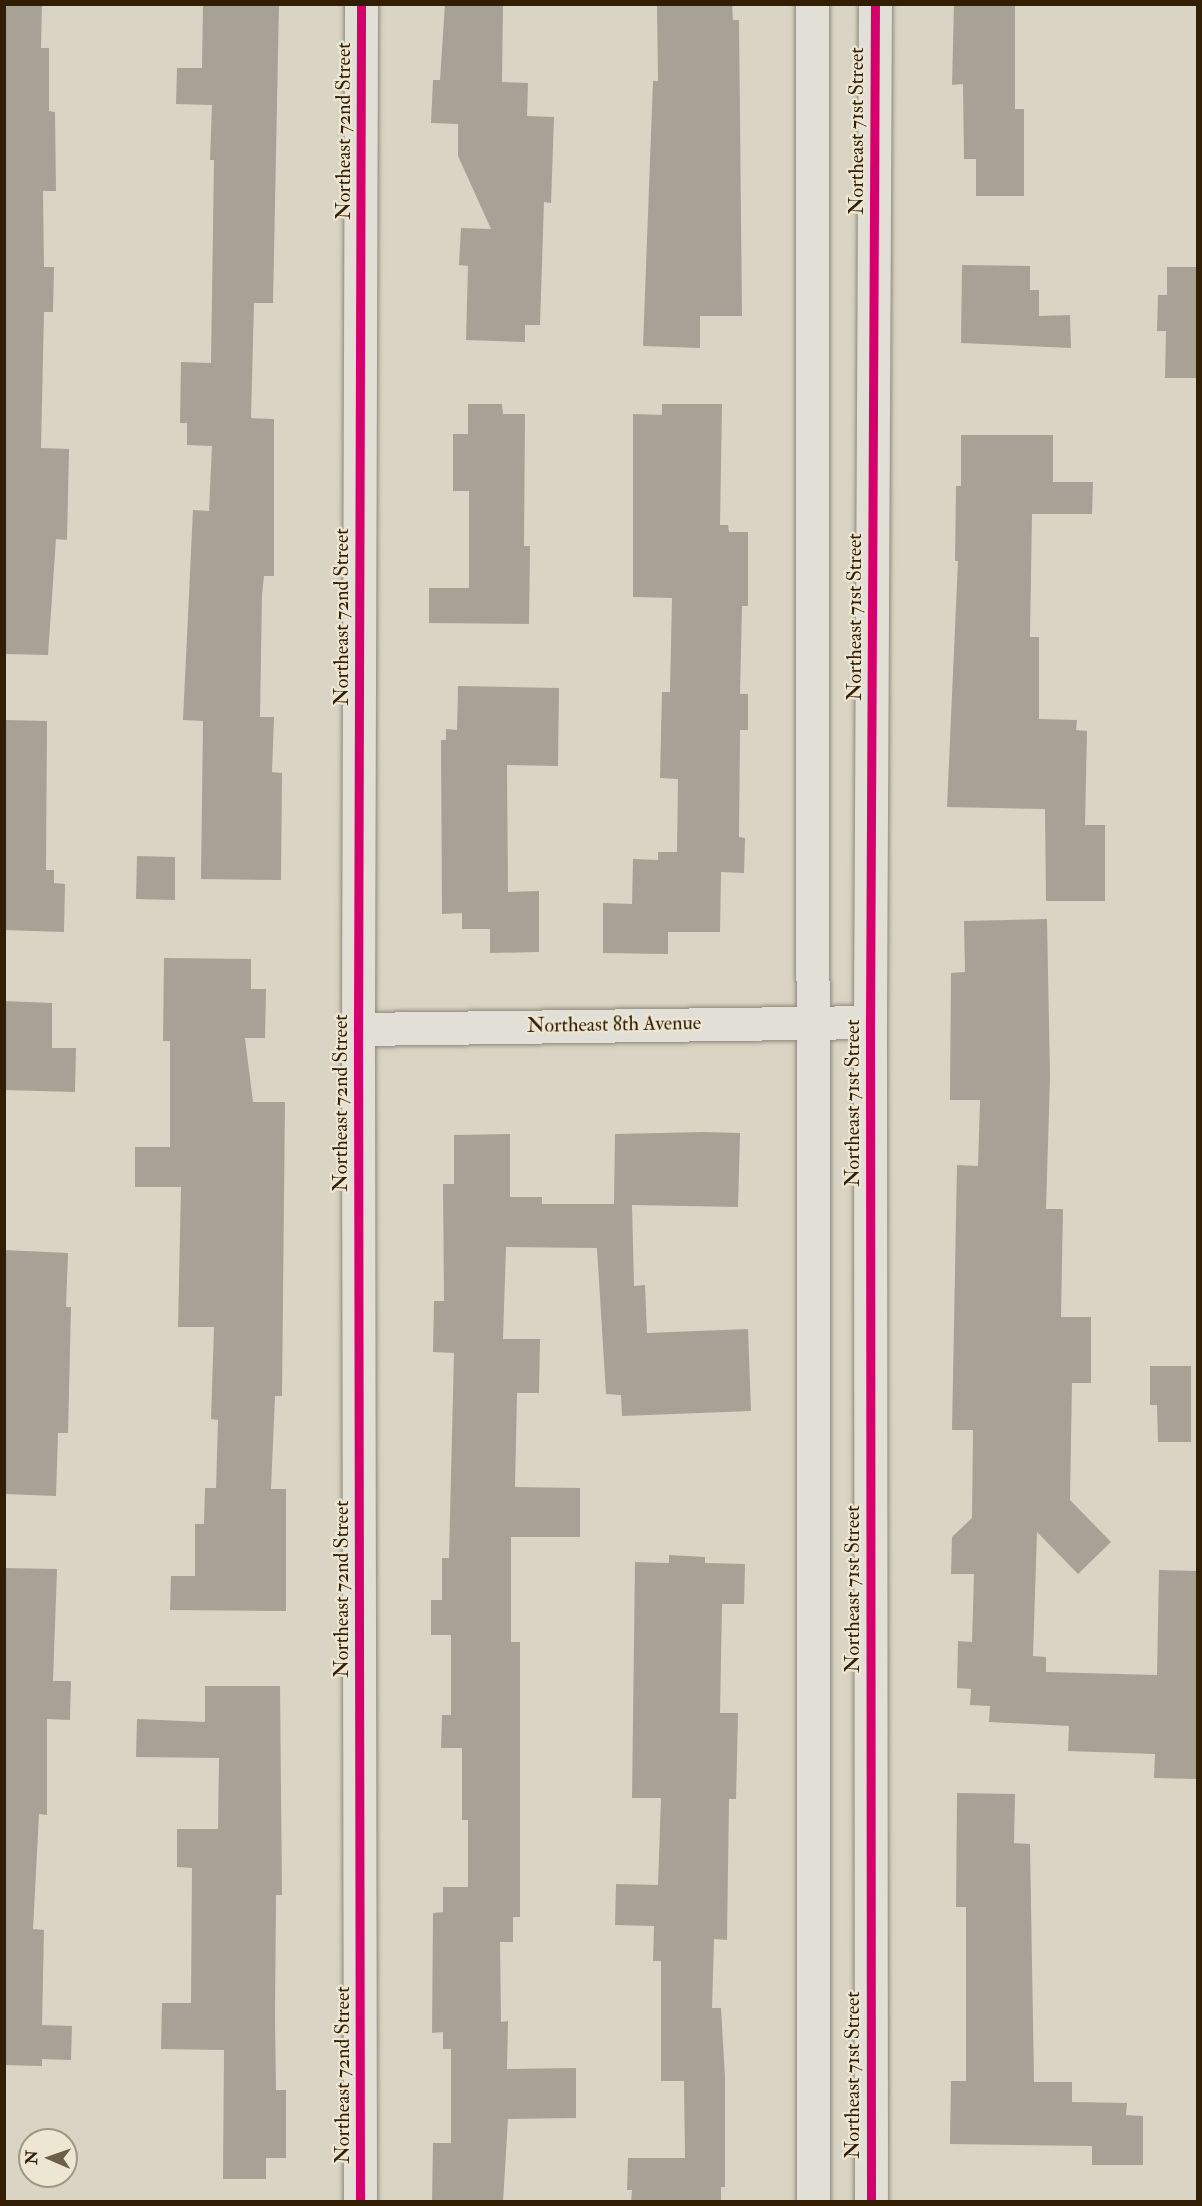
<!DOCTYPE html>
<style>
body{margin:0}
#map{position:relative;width:1202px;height:2206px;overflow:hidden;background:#d9d4c3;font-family:"IM FELL Double Pica",serif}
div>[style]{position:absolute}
.building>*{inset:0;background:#a8a296}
.roads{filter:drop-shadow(0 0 2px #8d887b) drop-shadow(0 0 2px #8d887b)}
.minor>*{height:33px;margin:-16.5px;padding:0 16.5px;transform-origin:16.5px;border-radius:16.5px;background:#e2dfd7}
.cycleway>*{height:9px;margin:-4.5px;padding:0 4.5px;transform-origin:4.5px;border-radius:4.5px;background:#d6006c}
span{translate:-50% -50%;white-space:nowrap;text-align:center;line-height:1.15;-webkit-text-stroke:4.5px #ece6d2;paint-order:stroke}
.street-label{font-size:20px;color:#311e05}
.frame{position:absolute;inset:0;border:6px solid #311e05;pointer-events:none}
.north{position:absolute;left:18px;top:2128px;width:60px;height:60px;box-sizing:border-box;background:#ece6d2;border:2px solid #a19680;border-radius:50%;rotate:272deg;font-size:16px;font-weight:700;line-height:24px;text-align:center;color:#311e05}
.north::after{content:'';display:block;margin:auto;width:21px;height:27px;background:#6c5e48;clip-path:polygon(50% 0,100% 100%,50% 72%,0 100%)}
</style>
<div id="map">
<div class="building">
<div style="clip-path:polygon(4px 4px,42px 4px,41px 48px,49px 48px,49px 111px,55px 112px,56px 191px,43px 191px,44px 267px,54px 267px,53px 312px,44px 312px,41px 448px,69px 449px,67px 540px,56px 539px,48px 655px,4px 654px)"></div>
<div style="clip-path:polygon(203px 4px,279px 4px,273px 303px,254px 303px,251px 418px,274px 419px,274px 576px,264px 576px,262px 595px,260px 717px,274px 717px,272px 772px,282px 773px,281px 880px,201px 879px,203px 721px,183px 720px,193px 510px,209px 511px,212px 446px,187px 445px,187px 423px,180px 423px,181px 362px,211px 363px,214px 160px,210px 160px,212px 105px,176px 104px,177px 68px,202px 68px)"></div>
<div style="clip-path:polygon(445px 4px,503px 4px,502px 82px,528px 83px,527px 116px,554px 117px,551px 203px,544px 202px,540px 325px,525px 325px,525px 342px,466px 340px,468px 266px,459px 265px,461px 228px,491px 229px,458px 156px,458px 124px,431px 123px,433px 80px,440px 80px)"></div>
<div style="clip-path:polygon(657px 4px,732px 4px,733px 20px,739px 20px,742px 316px,700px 316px,700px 348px,643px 346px,653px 81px,658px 81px)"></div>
<div style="clip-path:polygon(954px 4px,1015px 4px,1015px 109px,1024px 109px,1024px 196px,976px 196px,976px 159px,964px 159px,963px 84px,952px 85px)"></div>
<div style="clip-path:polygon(962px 265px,1030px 266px,1030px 290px,1039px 290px,1039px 316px,1070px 315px,1071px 348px,961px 343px)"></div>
<div style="clip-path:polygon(1167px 267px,1197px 267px,1197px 378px,1165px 378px,1166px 331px,1157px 331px,1158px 295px,1167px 295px)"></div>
<div style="clip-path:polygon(468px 404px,502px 404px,503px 414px,525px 414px,524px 546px,530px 546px,529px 624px,429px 623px,429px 588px,469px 588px,469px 491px,453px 491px,453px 434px,468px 434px)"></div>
<div style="clip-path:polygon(662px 404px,722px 404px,720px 525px,728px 525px,729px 532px,748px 532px,748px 606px,742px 606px,740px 694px,748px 694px,748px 730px,740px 730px,739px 837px,745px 838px,744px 873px,721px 872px,720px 932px,668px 932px,668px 954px,603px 953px,603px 903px,632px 904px,633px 859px,658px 860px,658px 852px,677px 852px,678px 779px,660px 778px,662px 692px,670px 692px,672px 598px,633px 597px,633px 414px,662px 415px)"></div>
<div style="clip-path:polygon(961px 435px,1053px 435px,1053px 482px,1093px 482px,1092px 514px,1032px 514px,1030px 637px,1039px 637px,1039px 719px,1077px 720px,1076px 730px,1087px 731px,1085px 825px,1105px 825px,1105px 901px,1046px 901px,1045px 809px,947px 807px,958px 561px,955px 561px,956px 486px,961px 486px)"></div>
<div style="clip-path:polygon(458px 686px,559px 688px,558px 766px,507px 765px,508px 892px,539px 891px,539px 952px,490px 953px,490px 929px,462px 929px,462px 913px,442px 914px,441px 740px,446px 740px,446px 729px,457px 730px)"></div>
<div style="clip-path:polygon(4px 720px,47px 721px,46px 870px,54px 870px,54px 883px,65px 884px,64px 932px,4px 930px)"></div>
<div style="clip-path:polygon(137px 856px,175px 857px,175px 900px,136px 899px)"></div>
<div style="clip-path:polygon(1047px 919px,1050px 1077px,1046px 1209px,1063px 1209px,1061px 1317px,1091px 1317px,1091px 1383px,1072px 1383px,1070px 1500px,1111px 1542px,1078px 1574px,1037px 1532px,1033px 1656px,1046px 1657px,1046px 1672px,1157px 1675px,1159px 1570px,1197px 1571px,1197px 1779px,1154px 1778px,1155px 1754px,1068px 1751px,1069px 1726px,989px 1722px,990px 1706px,970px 1705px,971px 1689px,957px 1688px,958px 1641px,972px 1642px,974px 1574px,951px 1574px,952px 1537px,972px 1518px,973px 1430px,952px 1430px,957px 1165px,978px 1166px,980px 1100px,950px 1100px,951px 973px,965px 972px,964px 921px)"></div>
<div style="clip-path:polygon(164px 958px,251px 959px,251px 989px,266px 989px,265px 1038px,245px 1038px,253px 1102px,285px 1102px,282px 1396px,275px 1396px,271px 1489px,286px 1489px,286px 1611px,170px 1610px,171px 1576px,195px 1576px,195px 1524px,204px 1524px,205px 1488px,216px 1488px,218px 1420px,211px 1419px,214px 1327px,178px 1327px,181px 1187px,135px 1187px,135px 1147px,170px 1147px,170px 1041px,163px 1041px)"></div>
<div style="clip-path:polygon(4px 1001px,52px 1003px,52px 1048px,76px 1048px,75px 1092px,4px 1090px)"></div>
<div style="clip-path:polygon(704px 1132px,740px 1133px,738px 1207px,632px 1205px,634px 1286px,645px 1285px,647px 1333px,748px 1329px,751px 1411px,622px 1416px,621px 1395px,606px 1394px,597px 1248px,506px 1247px,503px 1339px,540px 1339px,539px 1393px,517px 1393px,515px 1487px,580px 1488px,580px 1537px,511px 1537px,511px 1642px,520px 1642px,520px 1917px,513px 1917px,513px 1942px,500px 1942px,501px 2022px,508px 2021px,507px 2069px,576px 2068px,576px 2118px,508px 2119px,503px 2202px,432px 2202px,433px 2143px,451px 2143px,451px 2049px,443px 2049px,443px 2032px,432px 2033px,433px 1913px,443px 1912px,443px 1887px,468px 1887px,468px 1820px,462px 1820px,462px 1748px,441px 1748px,442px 1715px,451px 1715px,451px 1635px,431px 1635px,431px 1600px,442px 1600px,442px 1558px,449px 1558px,454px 1353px,433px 1352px,434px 1301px,444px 1301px,443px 1184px,454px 1184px,454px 1135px,510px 1134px,510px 1197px,542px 1197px,542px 1204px,614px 1204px,615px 1134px)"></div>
<div style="clip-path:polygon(4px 1250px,68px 1253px,66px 1307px,71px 1307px,68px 1433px,58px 1433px,56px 1496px,4px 1494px)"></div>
<div style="clip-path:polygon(1150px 1366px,1191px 1366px,1191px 1442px,1158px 1442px,1157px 1405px,1150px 1405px)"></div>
<div style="clip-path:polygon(669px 1555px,705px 1557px,705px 1563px,745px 1564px,744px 1604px,722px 1604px,720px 1713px,738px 1713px,736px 1799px,729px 1799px,727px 1940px,714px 1939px,712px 2008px,721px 2008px,725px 2078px,725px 2187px,721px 2187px,721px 2202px,631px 2202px,632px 2190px,627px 2190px,628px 2158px,685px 2158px,684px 2081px,661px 2081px,661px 1961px,653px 1961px,654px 1926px,615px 1925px,616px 1884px,658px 1885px,661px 1798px,632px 1798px,635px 1562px,669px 1563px)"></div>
<div style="clip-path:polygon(4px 1568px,57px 1569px,53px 1681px,71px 1681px,70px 1720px,47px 1719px,47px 1815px,39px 1814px,33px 1929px,44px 1930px,42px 2025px,72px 2026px,71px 2060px,42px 2059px,42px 2066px,4px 2065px)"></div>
<div style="clip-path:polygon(205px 1686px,280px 1686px,282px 1895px,276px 1895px,275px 2017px,276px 2090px,286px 2090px,286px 2158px,266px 2158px,266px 2179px,223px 2179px,224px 2050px,161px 2049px,162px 2003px,191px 2003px,192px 1868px,177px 1867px,177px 1829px,218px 1829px,219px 1758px,136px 1757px,137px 1719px,205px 1722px)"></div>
<div style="clip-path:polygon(957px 1793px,1015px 1794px,1014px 1843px,1030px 1844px,1034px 2082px,1072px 2082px,1072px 2102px,1127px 2103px,1126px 2115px,1143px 2116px,1143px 2165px,1092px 2165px,1092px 2146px,950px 2144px,951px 2081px,966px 2081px,966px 1907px,956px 1907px)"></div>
</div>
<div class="roads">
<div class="minor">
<div style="left:812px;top:4px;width:2198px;rotate:89.97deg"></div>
<div style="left:358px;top:1029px;width:512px;rotate:-0.78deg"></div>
<div style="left:360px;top:2202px;width:1173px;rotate:-90.1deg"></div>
<div style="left:358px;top:1029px;width:1025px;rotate:-89.83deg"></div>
<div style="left:871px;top:2202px;width:1180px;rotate:-90.05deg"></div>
<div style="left:870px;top:1022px;width:1018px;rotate:-89.72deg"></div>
</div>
</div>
<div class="cycleway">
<div style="left:360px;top:2202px;width:1173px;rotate:-90.1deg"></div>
<div style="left:358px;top:1029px;width:1025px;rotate:-89.83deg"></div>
<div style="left:871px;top:2202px;width:1180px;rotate:-90.05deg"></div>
<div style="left:870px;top:1022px;width:1018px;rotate:-89.72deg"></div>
</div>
<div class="street-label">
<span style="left:343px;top:131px;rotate:-90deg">Northeast 72nd Street</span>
<span style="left:856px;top:131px;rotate:-90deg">Northeast 71st Street</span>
<span style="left:341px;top:617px;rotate:-90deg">Northeast 72nd Street</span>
<span style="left:854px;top:617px;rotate:-90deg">Northeast 71st Street</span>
<span style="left:614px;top:1024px;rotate:-1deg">Northeast 8th Avenue</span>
<span style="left:340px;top:1103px;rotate:-90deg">Northeast 72nd Street</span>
<span style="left:852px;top:1103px;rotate:-90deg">Northeast 71st Street</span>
<span style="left:341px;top:1589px;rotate:-90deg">Northeast 72nd Street</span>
<span style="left:852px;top:1589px;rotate:-90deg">Northeast 71st Street</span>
<span style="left:342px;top:2075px;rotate:-90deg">Northeast 72nd Street</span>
<span style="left:852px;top:2075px;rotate:-90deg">Northeast 71st Street</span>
</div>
<div class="frame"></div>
<div class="north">N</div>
</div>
